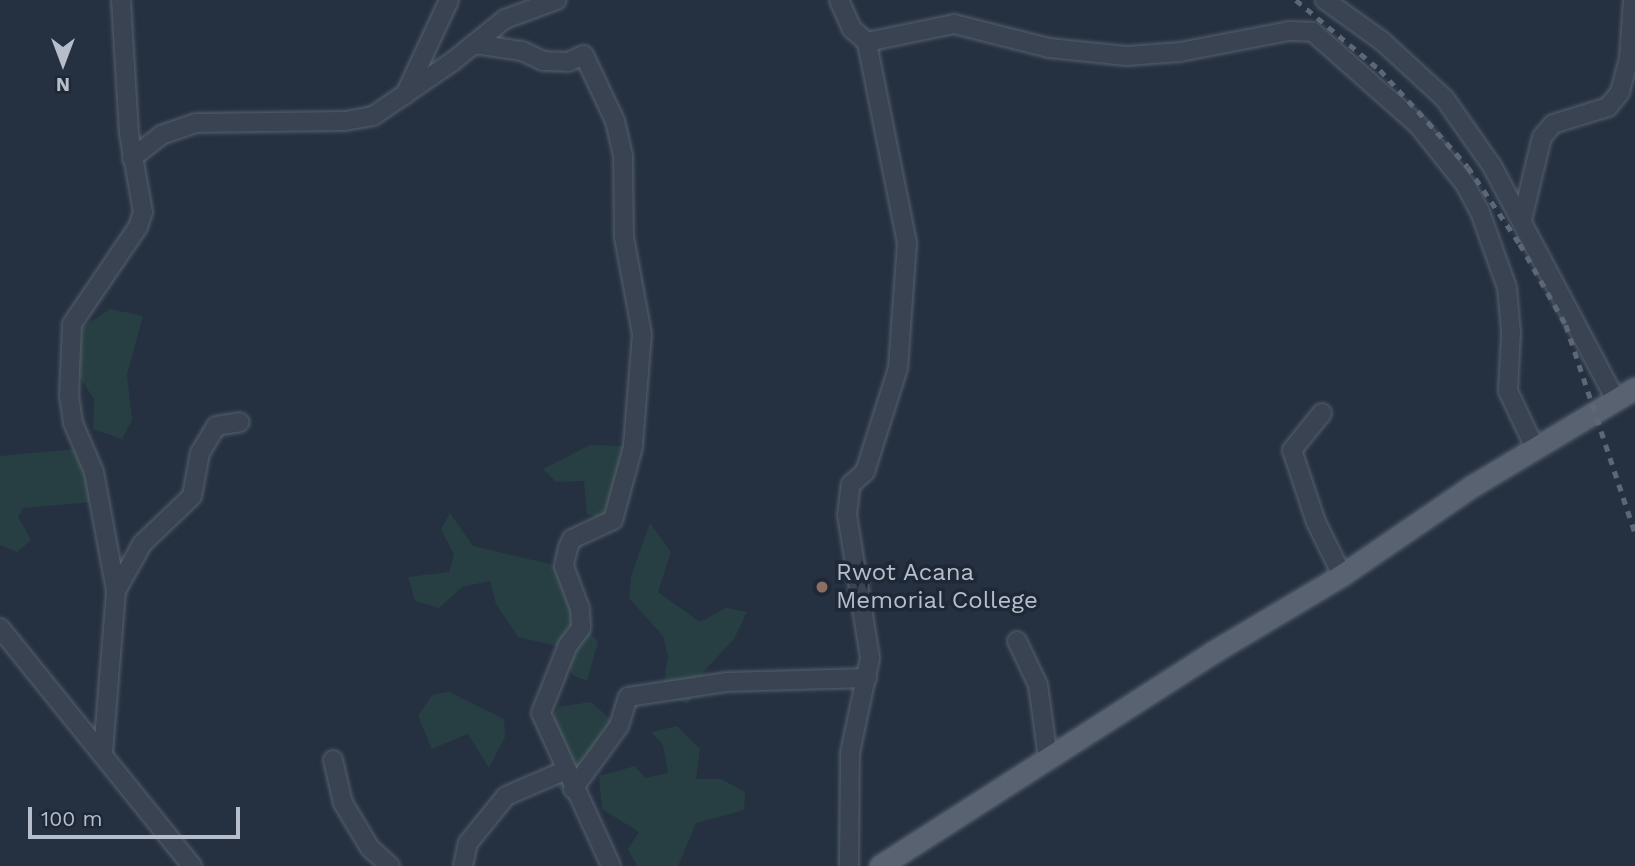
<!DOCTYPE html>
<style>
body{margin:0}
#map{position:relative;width:1635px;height:866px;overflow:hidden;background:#253141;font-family:"Work Sans",sans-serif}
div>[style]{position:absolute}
.green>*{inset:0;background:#273f42}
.roads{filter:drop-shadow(0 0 2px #57616e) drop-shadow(0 0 2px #57616e)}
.minor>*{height:18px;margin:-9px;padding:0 9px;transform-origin:9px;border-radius:9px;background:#3a4351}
.major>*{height:21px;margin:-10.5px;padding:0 10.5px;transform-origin:10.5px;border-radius:10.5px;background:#586271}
.rail>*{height:4.5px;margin-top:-2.25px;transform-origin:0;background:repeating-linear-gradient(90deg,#5c6778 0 7px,transparent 0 14px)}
.dots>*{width:19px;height:19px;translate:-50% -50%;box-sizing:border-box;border:4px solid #1e2836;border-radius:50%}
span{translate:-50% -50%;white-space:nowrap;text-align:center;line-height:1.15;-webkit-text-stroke:7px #1e2836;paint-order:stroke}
.poi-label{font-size:24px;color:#b6becb}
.left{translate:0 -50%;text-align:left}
.north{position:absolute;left:28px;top:28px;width:70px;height:70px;-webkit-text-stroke:5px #1e2836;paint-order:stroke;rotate:180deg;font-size:19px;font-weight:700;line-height:28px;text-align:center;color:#b6becb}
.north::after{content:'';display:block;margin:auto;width:24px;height:32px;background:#b6becb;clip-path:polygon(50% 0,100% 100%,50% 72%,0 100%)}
.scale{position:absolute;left:28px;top:807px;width:212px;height:32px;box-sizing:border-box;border:4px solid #b6becb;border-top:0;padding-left:9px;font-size:21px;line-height:24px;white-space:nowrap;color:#b6becb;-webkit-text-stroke:5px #1e2836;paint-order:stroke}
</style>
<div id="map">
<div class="green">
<div style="clip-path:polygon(110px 309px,143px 316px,127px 375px,132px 420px,122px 439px,93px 429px,94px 399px,78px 375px,81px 328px)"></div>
<div style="clip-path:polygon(590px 445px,627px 446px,618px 497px,604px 519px,587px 514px,584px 481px,556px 482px,543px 469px)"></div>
<div style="clip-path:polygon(76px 449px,93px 502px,23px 508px,18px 517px,31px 540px,17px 552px,0 545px,0 456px)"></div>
<div style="clip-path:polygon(450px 513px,473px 546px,575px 570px,578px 617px,598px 642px,587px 681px,572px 675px,565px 648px,518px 637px,496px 604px,490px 581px,462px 587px,439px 608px,415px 601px,408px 577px,449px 572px,454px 554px,441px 530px)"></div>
<div style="clip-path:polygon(650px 523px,671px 552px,658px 592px,700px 622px,726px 608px,747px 612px,734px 639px,705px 670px,688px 704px,662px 694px,668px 656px,663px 636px,629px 598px,631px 576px)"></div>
<div style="clip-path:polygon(449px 692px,504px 719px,505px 737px,489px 768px,468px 734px,432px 749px,418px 716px,432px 695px)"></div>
<div style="clip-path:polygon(591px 702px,610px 719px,617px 733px,587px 771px,561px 791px,551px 777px,563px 755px,550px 724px,558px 707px)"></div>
<div style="clip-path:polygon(677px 726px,700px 749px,696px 779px,721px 779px,745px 792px,744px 810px,696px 823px,678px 866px,637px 866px,628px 849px,639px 832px,602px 809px,599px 776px,635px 766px,645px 778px,668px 773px,663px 745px,651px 732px)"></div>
</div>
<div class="roads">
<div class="minor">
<div style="left:839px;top:0;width:32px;rotate:66deg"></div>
<div style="left:852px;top:29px;width:20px;rotate:41deg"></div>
<div style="left:867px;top:42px;width:89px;rotate:-11.7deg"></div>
<div style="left:954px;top:24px;width:98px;rotate:14.2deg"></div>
<div style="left:1049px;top:48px;width:78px;rotate:5.9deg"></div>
<div style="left:1127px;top:56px;width:53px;rotate:-4.3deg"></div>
<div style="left:1180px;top:52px;width:111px;rotate:-10.9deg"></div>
<div style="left:1289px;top:31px;width:24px;rotate:2deg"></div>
<div style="left:1313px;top:32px;width:140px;rotate:41.5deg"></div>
<div style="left:1418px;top:125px;width:75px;rotate:51.5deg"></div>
<div style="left:1465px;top:184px;width:32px;rotate:62deg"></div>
<div style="left:1480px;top:212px;width:81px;rotate:70.4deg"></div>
<div style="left:1507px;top:288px;width:45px;rotate:84.9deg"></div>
<div style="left:1511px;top:333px;width:58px;rotate:93deg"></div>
<div style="left:1508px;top:391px;width:63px;rotate:64.7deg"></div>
<div style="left:1325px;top:0;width:70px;rotate:35.7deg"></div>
<div style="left:1382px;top:41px;width:86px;rotate:42.6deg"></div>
<div style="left:1445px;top:99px;width:82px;rotate:55deg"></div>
<div style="left:1492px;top:166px;width:263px;rotate:62.1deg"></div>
<div style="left:475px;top:44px;width:48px;rotate:8.5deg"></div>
<div style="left:522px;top:51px;width:23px;rotate:25deg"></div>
<div style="left:543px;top:61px;width:25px;rotate:2deg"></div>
<div style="left:568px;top:62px;width:17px;rotate:-24deg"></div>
<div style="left:584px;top:55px;width:73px;rotate:64.8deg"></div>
<div style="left:615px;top:121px;width:36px;rotate:77deg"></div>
<div style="left:623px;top:156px;width:81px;rotate:89.3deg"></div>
<div style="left:624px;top:237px;width:99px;rotate:79.5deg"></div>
<div style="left:642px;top:334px;width:113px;rotate:94.6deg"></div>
<div style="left:633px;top:447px;width:76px;rotate:105.3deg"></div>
<div style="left:613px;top:520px;width:45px;rotate:155.1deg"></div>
<div style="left:572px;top:539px;width:10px;rotate:114deg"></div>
<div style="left:568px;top:548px;width:18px;rotate:103deg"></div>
<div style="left:564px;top:566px;width:46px;rotate:69.6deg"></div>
<div style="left:580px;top:609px;width:19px;rotate:87deg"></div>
<div style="left:581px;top:628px;width:21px;rotate:127deg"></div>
<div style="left:568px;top:645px;width:73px;rotate:111.7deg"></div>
<div style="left:541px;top:713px;width:168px;rotate:65.4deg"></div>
<div style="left:405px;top:95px;width:105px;rotate:-65.1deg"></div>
<div style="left:132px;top:158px;width:37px;rotate:-38deg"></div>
<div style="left:161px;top:135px;width:37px;rotate:-19deg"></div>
<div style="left:196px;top:123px;width:149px;rotate:-0.8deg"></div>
<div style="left:345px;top:121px;width:28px;rotate:-10deg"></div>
<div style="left:373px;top:116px;width:96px;rotate:-34.4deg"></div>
<div style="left:452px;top:62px;width:68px;rotate:-39.1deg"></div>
<div style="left:505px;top:19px;width:55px;rotate:-20.1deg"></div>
<div style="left:1522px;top:220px;width:85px;rotate:-76.5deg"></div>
<div style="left:1542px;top:137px;width:17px;rotate:-50deg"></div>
<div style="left:1553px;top:124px;width:58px;rotate:-17.2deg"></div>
<div style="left:1608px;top:107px;width:19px;rotate:-51deg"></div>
<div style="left:1620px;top:92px;width:35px;rotate:-75deg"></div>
<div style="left:1629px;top:58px;width:58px;rotate:-86.1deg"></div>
<div style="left:1322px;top:413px;width:48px;rotate:129deg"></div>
<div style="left:1292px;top:450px;width:76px;rotate:71.6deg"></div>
<div style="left:1316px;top:522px;width:59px;rotate:63.9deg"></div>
<div style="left:116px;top:591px;width:121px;rotate:-100.5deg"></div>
<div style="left:94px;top:472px;width:53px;rotate:-113.2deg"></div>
<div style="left:73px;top:423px;width:27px;rotate:-98deg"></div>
<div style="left:69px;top:396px;width:72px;rotate:-87.6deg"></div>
<div style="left:72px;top:324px;width:117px;rotate:-55.8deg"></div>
<div style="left:138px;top:227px;width:16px;rotate:-72deg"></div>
<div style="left:143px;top:212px;width:79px;rotate:-100.2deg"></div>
<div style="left:129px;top:134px;width:134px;rotate:-93.4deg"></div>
<div style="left:0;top:628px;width:306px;rotate:51.1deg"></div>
<div style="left:1017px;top:641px;width:49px;rotate:64.5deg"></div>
<div style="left:1038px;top:685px;width:74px;rotate:82.2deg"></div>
<div style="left:103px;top:753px;width:163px;rotate:-85.4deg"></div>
<div style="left:116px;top:591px;width:54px;rotate:-61deg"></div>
<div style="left:142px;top:544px;width:69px;rotate:-43.8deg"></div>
<div style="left:192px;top:496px;width:44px;rotate:-79.5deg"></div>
<div style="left:200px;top:453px;width:31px;rotate:-59deg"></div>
<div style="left:216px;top:426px;width:24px;rotate:-9deg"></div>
<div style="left:333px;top:760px;width:44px;rotate:76.9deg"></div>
<div style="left:343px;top:803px;width:52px;rotate:59deg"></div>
<div style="left:370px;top:848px;width:27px;rotate:42deg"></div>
<div style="left:573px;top:789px;width:78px;rotate:-53.9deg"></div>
<div style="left:619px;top:726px;width:30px;rotate:-73deg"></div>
<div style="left:628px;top:697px;width:99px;rotate:-8.7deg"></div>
<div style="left:726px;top:682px;width:141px;rotate:-1.6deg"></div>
<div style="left:463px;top:866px;width:24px;rotate:-78deg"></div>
<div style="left:468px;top:843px;width:60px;rotate:-51deg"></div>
<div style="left:506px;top:796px;width:63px;rotate:-23.3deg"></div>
<div style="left:849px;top:866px;width:113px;rotate:-89.5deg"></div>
<div style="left:850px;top:753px;width:97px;rotate:-78.1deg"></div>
<div style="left:870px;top:658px;width:145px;rotate:-99.1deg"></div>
<div style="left:847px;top:515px;width:31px;rotate:-83deg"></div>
<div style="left:851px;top:484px;width:18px;rotate:-41deg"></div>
<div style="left:865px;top:472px;width:109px;rotate:-72.4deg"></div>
<div style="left:898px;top:368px;width:125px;rotate:-85.9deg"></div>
<div style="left:907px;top:243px;width:205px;rotate:-101.3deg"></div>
</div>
<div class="major">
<div style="left:880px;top:866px;width:396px;rotate:-32.7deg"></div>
<div style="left:1213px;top:652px;width:150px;rotate:-30.8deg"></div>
<div style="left:1342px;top:575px;width:158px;rotate:-34.4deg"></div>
<div style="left:1472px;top:486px;width:190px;rotate:-31deg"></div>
</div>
</div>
<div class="rail">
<div style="left:1296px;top:0;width:109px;rotate:39.8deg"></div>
<div style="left:1380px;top:70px;width:71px;rotate:47.3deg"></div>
<div style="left:1428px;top:122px;width:60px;rotate:48.4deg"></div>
<div style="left:1468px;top:167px;width:93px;rotate:56deg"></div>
<div style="left:1520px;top:244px;width:93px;rotate:60.4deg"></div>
<div style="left:1566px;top:325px;width:219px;rotate:71.6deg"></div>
</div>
<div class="dots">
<div style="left:822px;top:587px;background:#8d6e63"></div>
</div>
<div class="poi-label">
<span class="left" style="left:836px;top:587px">Rwot Acana<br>Memorial College</span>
</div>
<div class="north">N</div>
<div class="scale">100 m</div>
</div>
